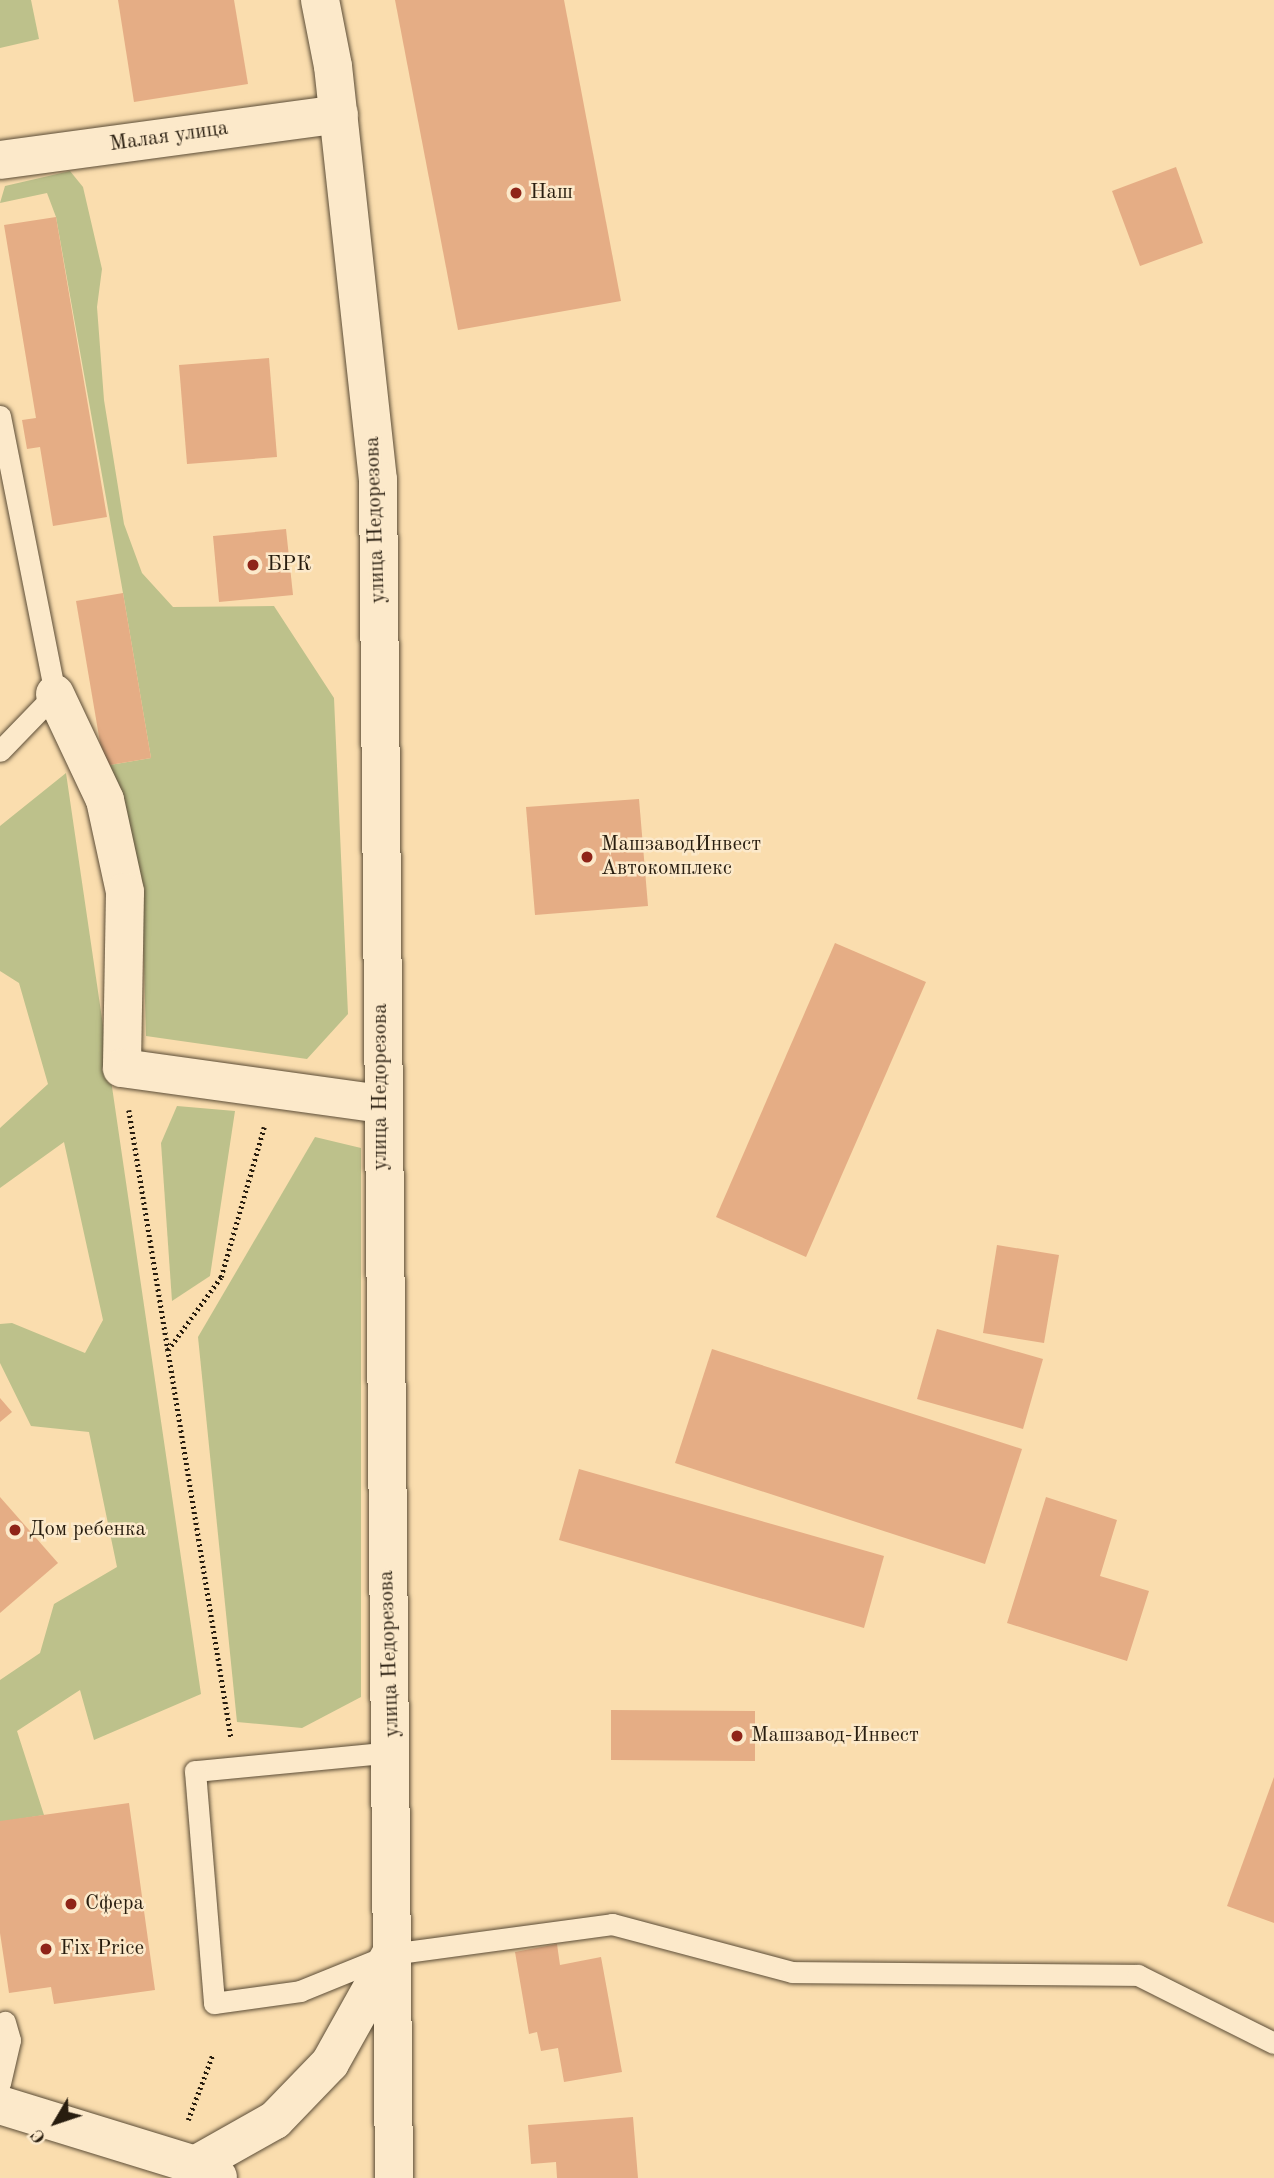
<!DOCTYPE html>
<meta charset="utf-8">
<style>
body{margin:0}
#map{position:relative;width:1274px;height:2178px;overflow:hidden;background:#faddae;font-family:"Old Standard TT",serif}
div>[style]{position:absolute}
.green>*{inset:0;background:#bdc18b}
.building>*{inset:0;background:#e5ad85}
.path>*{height:4.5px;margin-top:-2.25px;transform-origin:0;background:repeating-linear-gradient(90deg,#281d0f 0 2px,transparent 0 5.5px)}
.roads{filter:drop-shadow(0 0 2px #5c4d37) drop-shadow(0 0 2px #5c4d37)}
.lane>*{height:21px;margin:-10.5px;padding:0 10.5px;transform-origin:10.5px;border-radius:10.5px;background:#fce9ca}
.street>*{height:38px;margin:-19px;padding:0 19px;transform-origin:19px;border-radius:19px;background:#fce9ca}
.secondary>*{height:38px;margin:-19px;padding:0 19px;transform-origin:19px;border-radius:19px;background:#fce9ca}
.dots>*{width:19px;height:19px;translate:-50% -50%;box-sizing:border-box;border:4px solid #fce9ca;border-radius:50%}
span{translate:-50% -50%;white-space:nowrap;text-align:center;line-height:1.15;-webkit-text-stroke:5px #fce9ca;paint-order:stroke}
.street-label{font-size:21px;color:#281d0f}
.poi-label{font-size:21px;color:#281d0f}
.left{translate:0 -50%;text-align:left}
.north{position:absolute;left:21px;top:2087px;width:70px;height:70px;-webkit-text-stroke:5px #fce9ca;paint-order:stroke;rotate:231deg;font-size:19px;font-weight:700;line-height:28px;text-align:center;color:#281d0f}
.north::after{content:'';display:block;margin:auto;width:24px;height:32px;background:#281d0f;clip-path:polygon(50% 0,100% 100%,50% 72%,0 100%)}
</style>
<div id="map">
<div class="green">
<div style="clip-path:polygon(0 0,31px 0,39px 39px,0 48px)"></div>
<div style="clip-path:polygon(70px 171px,83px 187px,102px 269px,97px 307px,104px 400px,124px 524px,142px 573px,173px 607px,274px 606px,334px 698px,348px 1014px,307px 1059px,146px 1036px,142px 894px,110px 765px,151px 758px,123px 593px,56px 217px,47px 193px,0 203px,5px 186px)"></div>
<div style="clip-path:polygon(66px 773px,201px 1694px,94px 1740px,80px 1690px,17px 1731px,44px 1815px,0 1822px,0 1680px,40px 1653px,54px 1604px,117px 1567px,89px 1432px,31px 1426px,0 1363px,0 1324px,12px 1323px,85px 1353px,103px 1320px,64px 1142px,0 1188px,0 1128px,48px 1084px,19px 983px,0 971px,0 826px)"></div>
<div style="clip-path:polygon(177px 1106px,235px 1111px,210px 1276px,172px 1301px,161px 1143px)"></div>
<div style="clip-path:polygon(315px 1137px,361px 1148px,361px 1697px,302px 1728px,237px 1722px,198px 1337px)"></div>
</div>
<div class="building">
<div style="clip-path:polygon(118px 0,234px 0,248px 84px,134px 102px)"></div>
<div style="clip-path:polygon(395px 0,564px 0,621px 301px,458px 330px)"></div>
<div style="clip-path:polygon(1176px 167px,1203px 243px,1140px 266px,1112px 191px)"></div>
<div style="clip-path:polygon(56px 217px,107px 517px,53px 526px,40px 447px,27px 449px,22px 420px,36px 418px,4px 225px)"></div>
<div style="clip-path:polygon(269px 358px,277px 457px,187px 464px,179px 365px)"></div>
<div style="clip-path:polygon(286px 529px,293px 595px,219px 602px,213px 536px)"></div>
<div style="clip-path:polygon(123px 593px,151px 758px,104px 766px,76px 601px)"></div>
<div style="clip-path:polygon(639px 799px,648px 906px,535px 915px,526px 807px)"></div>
<div style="clip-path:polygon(835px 943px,926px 982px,806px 1257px,716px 1217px)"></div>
<div style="clip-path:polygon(997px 1245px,1059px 1255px,1044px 1343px,983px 1333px)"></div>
<div style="clip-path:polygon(937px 1329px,1043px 1359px,1023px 1429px,917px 1399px)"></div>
<div style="clip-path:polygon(712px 1349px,1022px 1449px,985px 1564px,675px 1463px)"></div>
<div style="clip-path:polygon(0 1398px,12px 1412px,0 1422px)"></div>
<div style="clip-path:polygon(579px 1469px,884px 1556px,864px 1628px,559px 1540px)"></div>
<div style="clip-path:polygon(0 1497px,58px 1563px,0 1613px)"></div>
<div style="clip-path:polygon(1046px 1497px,1117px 1520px,1100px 1576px,1149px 1591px,1127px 1661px,1007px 1623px)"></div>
<div style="clip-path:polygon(611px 1710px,755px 1711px,755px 1761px,611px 1760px)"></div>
<div style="clip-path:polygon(1274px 1777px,1274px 1923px,1227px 1906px)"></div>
<div style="clip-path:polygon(129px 1803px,155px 1990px,54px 2004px,51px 1987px,9px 1993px,0 1933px,0 1821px)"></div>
<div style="clip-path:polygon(557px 1944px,560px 1965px,601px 1957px,622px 2072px,564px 2082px,558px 2048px,541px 2051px,537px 2032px,529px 2034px,515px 1952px)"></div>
<div style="clip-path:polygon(633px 2117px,638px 2178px,557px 2178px,556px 2162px,531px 2164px,528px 2125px)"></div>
</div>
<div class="path">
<div style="left:129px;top:1110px;width:635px;rotate:80.76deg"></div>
<div style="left:168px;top:1350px;width:90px;rotate:-54deg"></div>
<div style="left:221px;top:1277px;width:156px;rotate:-74deg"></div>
<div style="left:188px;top:2120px;width:71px;rotate:-69.3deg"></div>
</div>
<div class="roads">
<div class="lane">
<div style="left:0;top:416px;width:283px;rotate:78.8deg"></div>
<div style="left:55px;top:694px;width:79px;rotate:134deg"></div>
<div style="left:393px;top:1752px;width:199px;rotate:174.5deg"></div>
<div style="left:195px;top:1771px;width:233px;rotate:85.3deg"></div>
<div style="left:214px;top:2003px;width:87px;rotate:-7.9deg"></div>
<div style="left:300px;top:1991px;width:98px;rotate:-22.1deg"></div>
<div style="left:391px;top:1954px;width:223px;rotate:-7.7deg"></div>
<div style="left:612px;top:1924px;width:186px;rotate:14.9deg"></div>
<div style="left:792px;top:1972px;width:346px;rotate:0.5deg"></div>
<div style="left:1138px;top:1975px;width:152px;rotate:26.6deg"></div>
<div style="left:0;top:2083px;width:44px;rotate:-76.9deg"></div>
<div style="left:10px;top:2040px;width:19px;rotate:-106deg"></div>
</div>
<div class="street">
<div style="left:0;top:160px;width:342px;rotate:-7.7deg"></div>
<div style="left:55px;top:694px;width:117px;rotate:64.7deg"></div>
<div style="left:105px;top:800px;width:94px;rotate:77.7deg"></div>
<div style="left:125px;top:892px;width:176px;rotate:91deg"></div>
<div style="left:122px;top:1068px;width:261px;rotate:7.9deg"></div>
<div style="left:0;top:2105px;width:204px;rotate:17.1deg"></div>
<div style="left:195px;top:2165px;width:26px;rotate:28deg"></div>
<div style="left:195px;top:2165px;width:92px;rotate:-29.4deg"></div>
<div style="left:275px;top:2120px;width:79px;rotate:-46deg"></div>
<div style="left:330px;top:2063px;width:125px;rotate:-60.8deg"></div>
</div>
<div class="secondary">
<div style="left:320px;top:0;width:67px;rotate:78.9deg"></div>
<div style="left:333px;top:66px;width:416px;rotate:83.8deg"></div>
<div style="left:378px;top:480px;width:1698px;rotate:89.46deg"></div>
</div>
</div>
<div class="dots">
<div style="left:516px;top:193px;background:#8f2418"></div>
<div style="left:253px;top:565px;background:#8f2418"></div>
<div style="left:587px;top:857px;background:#8f2418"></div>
<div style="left:15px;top:1530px;background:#8f2418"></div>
<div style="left:737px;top:1736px;background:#8f2418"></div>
<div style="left:71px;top:1904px;background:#8f2418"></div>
<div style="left:46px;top:1949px;background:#8f2418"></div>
</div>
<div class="street-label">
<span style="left:169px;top:137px;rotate:-8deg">Малая улица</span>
<span style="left:376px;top:520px;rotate:-92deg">улица Недорезова</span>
<span style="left:381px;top:1087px;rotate:-90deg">улица Недорезова</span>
<span style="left:390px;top:1654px;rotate:-92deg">улица Недорезова</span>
</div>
<div class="poi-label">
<span class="left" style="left:530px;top:193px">Наш</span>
<span class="left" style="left:267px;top:565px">БРК</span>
<span class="left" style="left:601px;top:857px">МашзаводИнвест<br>Автокомплекс</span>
<span class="left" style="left:29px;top:1530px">Дом ребенка</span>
<span class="left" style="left:751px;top:1736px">Машзавод-Инвест</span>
<span class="left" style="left:85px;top:1904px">Сфера</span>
<span class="left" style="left:60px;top:1949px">Fix Price</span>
</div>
<div class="north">С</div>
</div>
